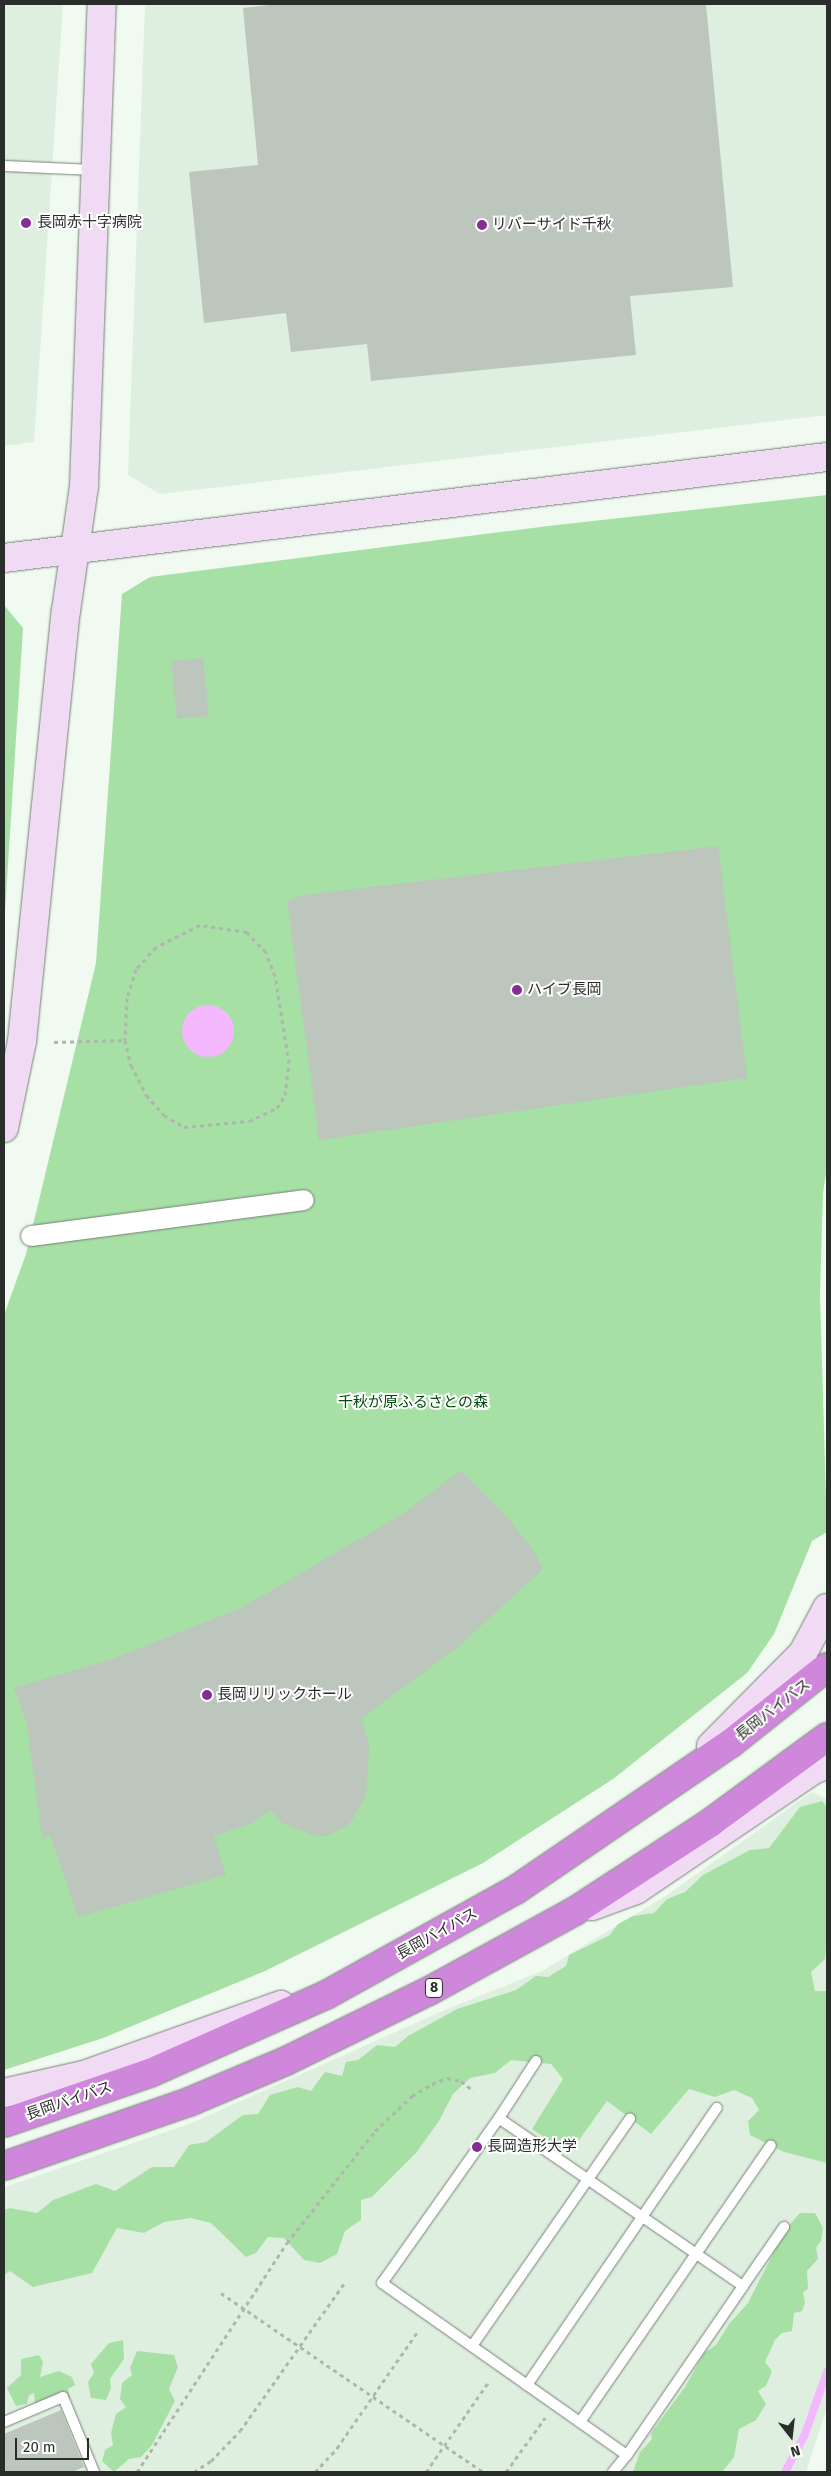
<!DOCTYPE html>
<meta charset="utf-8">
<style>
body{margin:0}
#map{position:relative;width:831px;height:2476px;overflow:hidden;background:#f0faf0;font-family:"Fira Sans","Noto Sans JP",sans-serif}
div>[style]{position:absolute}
.built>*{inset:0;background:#dfefdf}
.green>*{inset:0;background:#a6e0a5}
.water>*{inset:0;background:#f4b8fe}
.round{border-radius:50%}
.stream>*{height:8px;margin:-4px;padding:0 4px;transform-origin:4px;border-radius:4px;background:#f4b8fe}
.building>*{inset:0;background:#bcc6bc}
.path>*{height:3px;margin-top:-1.5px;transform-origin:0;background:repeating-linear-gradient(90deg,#aeb6ae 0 4px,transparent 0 8px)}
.roads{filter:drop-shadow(0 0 1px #778077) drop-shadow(0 0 1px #778077)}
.lane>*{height:10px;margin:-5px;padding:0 5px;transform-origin:5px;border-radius:5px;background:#fff}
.street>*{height:20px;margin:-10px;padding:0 10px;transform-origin:10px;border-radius:10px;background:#fff}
.secondary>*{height:28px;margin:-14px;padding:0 14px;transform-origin:14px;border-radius:14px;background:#f1dbf4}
.highway>*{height:28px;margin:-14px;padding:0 14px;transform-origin:14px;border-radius:14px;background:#cf87db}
.dots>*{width:14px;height:14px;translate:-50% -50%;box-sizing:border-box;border:2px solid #fff;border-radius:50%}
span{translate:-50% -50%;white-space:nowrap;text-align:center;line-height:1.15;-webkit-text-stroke:4px #fff;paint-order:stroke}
.shield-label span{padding:1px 4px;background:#fff;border:1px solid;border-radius:4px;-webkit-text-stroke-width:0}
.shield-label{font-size:14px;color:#2a2e2a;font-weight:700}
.poi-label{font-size:15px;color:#2a2e2a}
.left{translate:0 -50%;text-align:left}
.park-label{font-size:15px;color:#004b0b}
.street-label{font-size:15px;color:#2a2e2a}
.frame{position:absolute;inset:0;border:5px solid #2a2e2a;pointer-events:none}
.north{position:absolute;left:766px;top:2411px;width:50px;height:50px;-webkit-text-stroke:4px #fff;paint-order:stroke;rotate:164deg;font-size:14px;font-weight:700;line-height:20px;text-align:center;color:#2a2e2a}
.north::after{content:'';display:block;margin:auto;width:18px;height:22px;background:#2a2e2a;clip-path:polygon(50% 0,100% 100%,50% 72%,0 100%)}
.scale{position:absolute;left:15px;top:2438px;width:74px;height:22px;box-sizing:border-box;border:2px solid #2a2e2a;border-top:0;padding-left:6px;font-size:15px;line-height:18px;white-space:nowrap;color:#2a2e2a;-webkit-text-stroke:4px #fff;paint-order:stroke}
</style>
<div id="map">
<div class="built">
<div style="clip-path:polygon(4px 4px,63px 4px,34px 442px,4px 446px)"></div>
<div style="clip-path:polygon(145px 4px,827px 4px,827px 415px,160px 494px,128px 475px)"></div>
<div style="clip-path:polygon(812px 1792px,827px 1799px,827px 2408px,806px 2472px,4px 2472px,4px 2187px,189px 2124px,447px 2009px,542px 1971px,667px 1895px)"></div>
</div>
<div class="green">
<div style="clip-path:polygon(827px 495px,827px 1167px,823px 1193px,820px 1294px,827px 1532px,812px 1541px,774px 1634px,747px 1673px,613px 1779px,483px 1863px,265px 1971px,103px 2038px,4px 2070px,4px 1315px,26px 1254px,96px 963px,122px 594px,150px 577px,548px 526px)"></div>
<div style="clip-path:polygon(4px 605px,23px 628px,4px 927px)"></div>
<div style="clip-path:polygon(822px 1801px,827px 1807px,827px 1935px,825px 1959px,811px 1972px,815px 1991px,827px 1991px,827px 2163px,784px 2152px,750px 2135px,748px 2121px,759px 2110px,752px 2098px,734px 2090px,715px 2097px,689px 2089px,651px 2134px,607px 2101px,569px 2154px,532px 2129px,563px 2079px,551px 2064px,511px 2060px,495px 2073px,470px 2078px,453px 2094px,439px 2121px,416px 2153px,372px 2197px,361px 2200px,361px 2220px,345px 2231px,337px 2254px,320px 2263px,304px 2260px,284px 2238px,268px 2237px,256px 2253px,246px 2257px,211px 2223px,191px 2218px,164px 2222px,144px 2233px,117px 2228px,92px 2273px,33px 2287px,10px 2271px,4px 2275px,4px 2210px,10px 2208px,37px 2213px,53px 2200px,96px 2184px,115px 2191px,152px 2167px,174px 2167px,189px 2145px,206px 2142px,243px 2115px,258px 2114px,270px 2095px,298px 2087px,311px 2091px,325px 2072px,342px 2076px,346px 2062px,358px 2060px,377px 2045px,395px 2047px,408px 2036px,457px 2009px,516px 1990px,536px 1976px,548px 1977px,566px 1966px,569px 1955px,610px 1935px,618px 1924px,633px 1916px,654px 1913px,667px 1899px,685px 1892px,703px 1875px,750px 1850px,769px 1848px,800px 1807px)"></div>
<div style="clip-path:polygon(800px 2213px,815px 2213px,823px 2228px,821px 2241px,816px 2248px,818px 2259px,807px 2271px,808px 2289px,803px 2292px,805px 2303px,802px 2311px,794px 2313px,792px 2331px,782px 2333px,775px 2340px,765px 2362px,772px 2371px,766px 2386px,758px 2391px,766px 2404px,756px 2420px,739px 2429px,734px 2457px,722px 2472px,633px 2472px,640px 2452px,652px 2439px,651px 2433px,685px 2387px,704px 2353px,716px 2345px,729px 2324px,748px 2303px,785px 2230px)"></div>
<div style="clip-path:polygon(123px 2340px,124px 2359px,110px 2379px,111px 2388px,106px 2400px,91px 2398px,88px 2382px,94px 2373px,91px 2364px,109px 2343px)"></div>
<div style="clip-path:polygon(137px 2351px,174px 2355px,178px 2367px,169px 2389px,175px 2401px,152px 2445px,141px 2457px,129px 2459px,114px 2472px,102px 2461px,105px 2450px,113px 2445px,111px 2433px,116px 2414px,126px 2407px,120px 2399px,122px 2383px,132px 2375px,130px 2368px)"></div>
<div style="clip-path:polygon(39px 2355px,43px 2362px,40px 2377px,59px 2371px,72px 2377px,75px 2385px,68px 2389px,70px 2398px,46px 2407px,35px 2404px,34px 2393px,29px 2395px,27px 2404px,16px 2406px,7px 2388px,21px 2375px,21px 2359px)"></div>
</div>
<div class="water">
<div class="round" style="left:182px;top:1005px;width:52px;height:52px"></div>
</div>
<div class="stream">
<div style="left:785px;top:2472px;width:40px;rotate:-62deg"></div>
<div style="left:804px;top:2437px;width:69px;rotate:-70.5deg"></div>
</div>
<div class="building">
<div style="clip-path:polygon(277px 4px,706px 4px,733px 287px,630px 296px,636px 355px,371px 381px,367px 344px,291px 352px,286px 313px,204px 323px,189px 172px,258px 165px,243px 8px)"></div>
<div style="clip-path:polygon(203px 658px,209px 716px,177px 719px,171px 661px)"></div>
<div style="clip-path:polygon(718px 846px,747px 1078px,319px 1140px,287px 901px,303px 895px)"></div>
<div style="clip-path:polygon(461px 1470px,508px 1518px,532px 1548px,543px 1569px,458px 1647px,362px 1718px,369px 1745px,368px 1775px,365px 1798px,349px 1825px,327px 1836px,316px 1836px,282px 1823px,270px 1810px,250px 1824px,214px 1836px,226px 1875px,78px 1917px,50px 1835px,42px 1839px,27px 1725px,14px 1688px,112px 1659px,241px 1608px,404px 1513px)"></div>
<div style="clip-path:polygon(61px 2410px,84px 2467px,72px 2472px,4px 2472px,4px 2434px)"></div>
</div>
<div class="path">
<div style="left:54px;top:1042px;width:71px;rotate:-1.6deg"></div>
<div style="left:125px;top:1040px;width:26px;rotate:77deg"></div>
<div style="left:131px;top:1065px;width:34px;rotate:63deg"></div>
<div style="left:146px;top:1095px;width:27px;rotate:48deg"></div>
<div style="left:164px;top:1115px;width:23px;rotate:31deg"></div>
<div style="left:184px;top:1127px;width:65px;rotate:-5.3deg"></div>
<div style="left:249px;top:1121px;width:31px;rotate:-25deg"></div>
<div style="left:277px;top:1108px;width:15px;rotate:-58deg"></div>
<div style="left:285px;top:1095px;width:32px;rotate:-83deg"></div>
<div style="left:289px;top:1063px;width:88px;rotate:-99.1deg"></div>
<div style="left:275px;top:976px;width:26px;rotate:-111deg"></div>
<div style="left:266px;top:952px;width:28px;rotate:-134deg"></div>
<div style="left:247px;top:932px;width:48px;rotate:-171.5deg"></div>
<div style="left:200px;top:925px;width:49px;rotate:153.4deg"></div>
<div style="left:156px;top:947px;width:30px;rotate:132deg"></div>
<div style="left:136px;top:969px;width:30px;rotate:107deg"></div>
<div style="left:127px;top:998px;width:42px;rotate:92.7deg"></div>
<div style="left:221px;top:2293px;width:317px;rotate:34.3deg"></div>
<div style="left:137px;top:2472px;width:274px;rotate:-56.8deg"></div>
<div style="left:287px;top:2243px;width:142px;rotate:-51.8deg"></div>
<div style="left:375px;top:2131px;width:51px;rotate:-43.4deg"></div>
<div style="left:412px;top:2096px;width:23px;rotate:-31deg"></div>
<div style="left:432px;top:2084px;width:16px;rotate:-22deg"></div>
<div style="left:447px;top:2078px;width:14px;rotate:12deg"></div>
<div style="left:461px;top:2081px;width:16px;rotate:38deg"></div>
<div style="left:194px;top:2472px;width:20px;rotate:-33deg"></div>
<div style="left:211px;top:2461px;width:42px;rotate:-46deg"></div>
<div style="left:240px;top:2431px;width:182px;rotate:-54.8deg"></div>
<div style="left:315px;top:2472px;width:33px;rotate:-47deg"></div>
<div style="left:337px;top:2448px;width:142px;rotate:-55.3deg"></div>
<div style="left:426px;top:2472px;width:112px;rotate:-55.2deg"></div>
<div style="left:506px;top:2472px;width:67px;rotate:-54.2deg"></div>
</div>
<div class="roads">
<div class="lane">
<div style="left:4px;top:166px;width:90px;rotate:2.5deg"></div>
<div style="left:499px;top:2118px;width:68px;rotate:-57deg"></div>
<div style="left:743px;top:2286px;width:72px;rotate:-55.2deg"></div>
<div style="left:472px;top:2346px;width:277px;rotate:-55.2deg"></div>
<div style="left:527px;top:2385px;width:336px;rotate:-55.6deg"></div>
<div style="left:4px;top:2422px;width:64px;rotate:-23deg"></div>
<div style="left:63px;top:2397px;width:81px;rotate:67.5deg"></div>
<div style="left:580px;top:2422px;width:336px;rotate:-55.4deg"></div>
<div style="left:613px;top:2472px;width:22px;rotate:-51deg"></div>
<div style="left:627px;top:2455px;width:205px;rotate:-55.5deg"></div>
<div style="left:743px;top:2286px;width:296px;rotate:-145.5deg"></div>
<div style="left:499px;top:2118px;width:202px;rotate:125.3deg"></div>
<div style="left:382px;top:2283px;width:299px;rotate:35.1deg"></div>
</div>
<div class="street">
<div style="left:31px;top:1236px;width:275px;rotate:-7.5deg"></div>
</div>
<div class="secondary">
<div style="left:4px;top:558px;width:829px;rotate:-7deg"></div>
<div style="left:4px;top:1128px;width:89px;rotate:-78.3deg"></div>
<div style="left:22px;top:1041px;width:432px;rotate:-84.2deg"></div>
<div style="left:66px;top:611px;width:126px;rotate:-81.8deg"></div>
<div style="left:84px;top:486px;width:482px;rotate:-87.9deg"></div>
<div style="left:711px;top:1746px;width:131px;rotate:-45.3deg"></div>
<div style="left:803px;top:1653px;width:51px;rotate:-61.9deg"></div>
<div style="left:592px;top:1906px;width:47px;rotate:-20deg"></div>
<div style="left:636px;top:1890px;width:216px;rotate:-34.1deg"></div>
<div style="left:815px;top:1769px;width:13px;rotate:-18deg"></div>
<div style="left:4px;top:2093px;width:82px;rotate:-12.7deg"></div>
<div style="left:84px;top:2075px;width:209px;rotate:-19.6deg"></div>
</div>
<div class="highway">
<div style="left:4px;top:2123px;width:154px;rotate:-18.9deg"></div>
<div style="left:150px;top:2073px;width:193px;rotate:-23.9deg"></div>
<div style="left:326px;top:1995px;width:218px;rotate:-29deg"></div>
<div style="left:517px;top:1889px;width:259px;rotate:-34.3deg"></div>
<div style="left:731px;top:1743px;width:122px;rotate:-38.4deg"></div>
<div style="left:4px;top:2166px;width:196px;rotate:-19.1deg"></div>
<div style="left:189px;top:2102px;width:105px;rotate:-22.9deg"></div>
<div style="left:286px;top:2061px;width:159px;rotate:-26.1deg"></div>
<div style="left:429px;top:1991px;width:166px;rotate:-28.7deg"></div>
<div style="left:575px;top:1911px;width:161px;rotate:-33.1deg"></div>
<div style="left:710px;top:1823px;width:145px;rotate:-36.3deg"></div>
</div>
</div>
<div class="dots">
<div style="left:26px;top:223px;background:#872b96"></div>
<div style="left:482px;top:225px;background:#872b96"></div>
<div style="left:517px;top:990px;background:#872b96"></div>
<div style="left:207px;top:1695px;background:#872b96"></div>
<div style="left:477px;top:2147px;background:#872b96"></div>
</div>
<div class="shield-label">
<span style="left:434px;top:1988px">8</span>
</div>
<div class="poi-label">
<span class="left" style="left:37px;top:223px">長岡赤十字病院</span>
<span class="left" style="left:492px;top:225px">リバーサイド千秋</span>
<span class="left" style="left:527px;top:990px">ハイブ長岡</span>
<span class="left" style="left:217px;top:1695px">長岡リリックホール</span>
<span class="left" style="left:487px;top:2147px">長岡造形大学</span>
</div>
<div class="park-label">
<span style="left:413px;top:1403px">千秋が原ふるさとの森</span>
</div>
<div class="street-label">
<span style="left:773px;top:1710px;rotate:-38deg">長岡バイパス</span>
<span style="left:437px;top:1934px;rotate:-29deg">長岡バイパス</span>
<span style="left:69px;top:2101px;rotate:-19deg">長岡バイパス</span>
</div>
<div class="frame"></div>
<div class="north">N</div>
<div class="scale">20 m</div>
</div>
